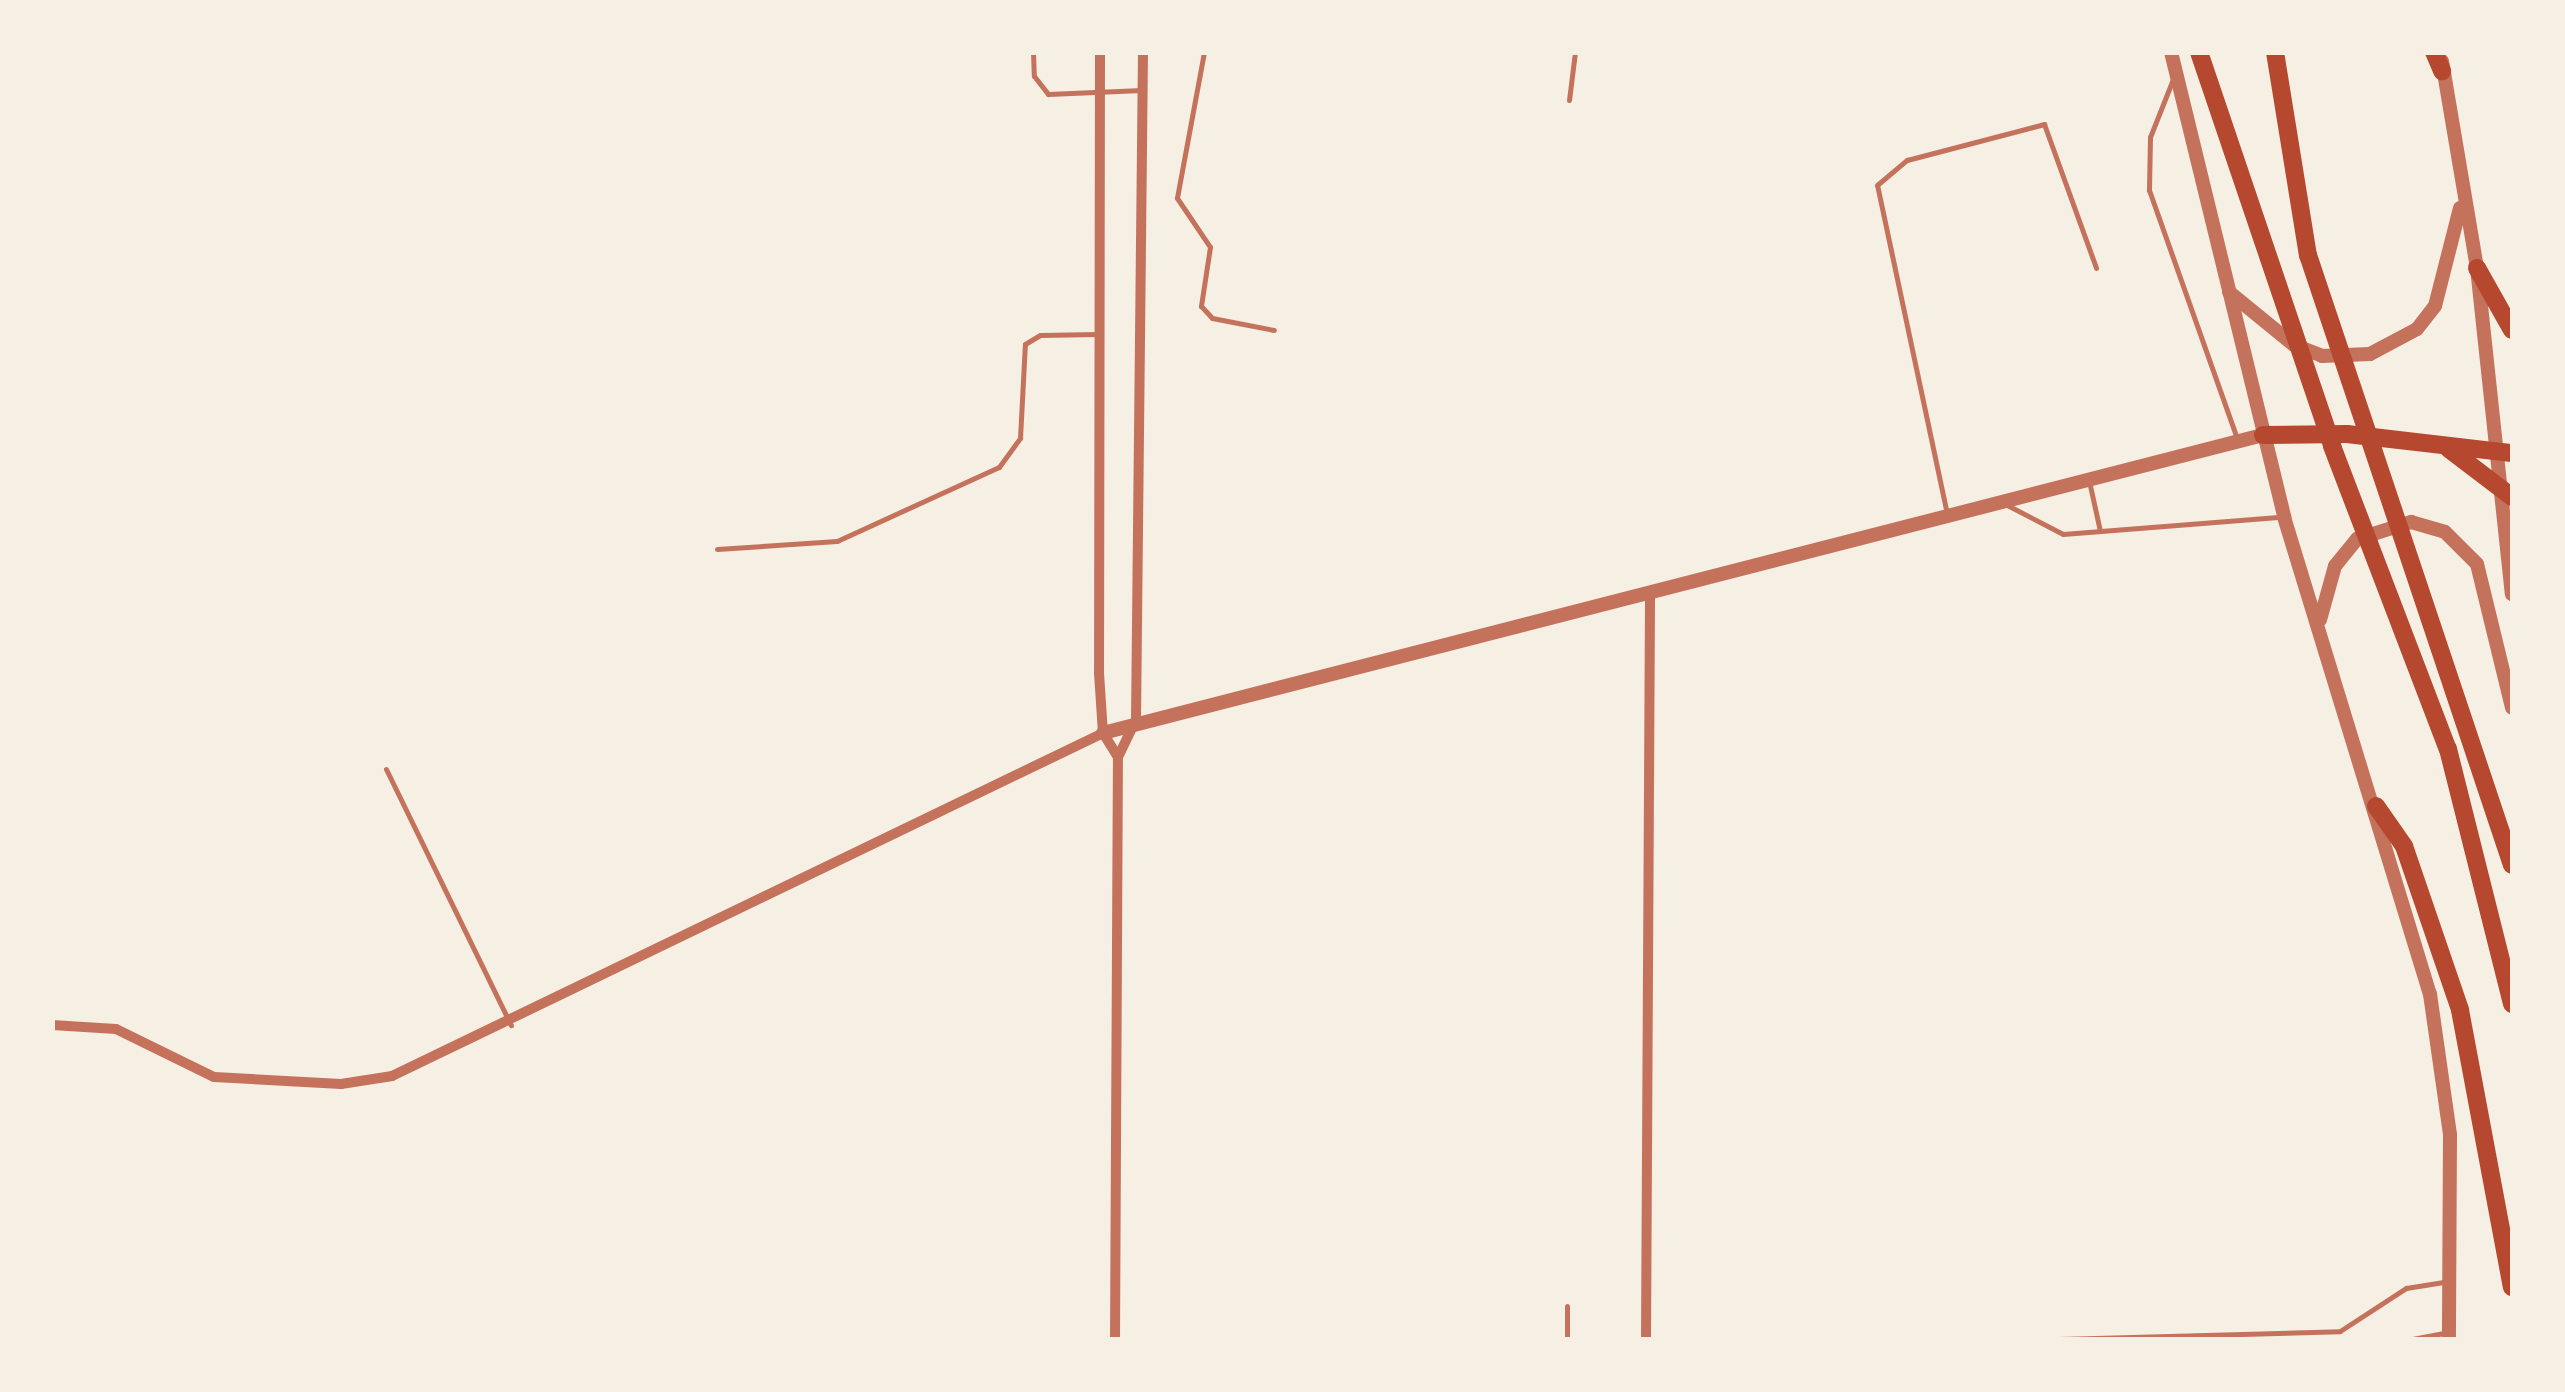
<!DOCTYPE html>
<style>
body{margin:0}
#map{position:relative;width:2565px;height:1392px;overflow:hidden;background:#f6efe4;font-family:Quicksand,sans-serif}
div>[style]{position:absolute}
.service>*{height:5px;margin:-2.5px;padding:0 2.5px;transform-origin:2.5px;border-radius:2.5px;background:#c5725c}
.minor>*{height:10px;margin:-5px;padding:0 5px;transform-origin:5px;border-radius:5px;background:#c5725c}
.tertiary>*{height:14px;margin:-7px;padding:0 7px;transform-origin:7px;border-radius:7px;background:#c5725c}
.trunk>*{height:18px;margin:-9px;padding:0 9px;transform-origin:9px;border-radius:9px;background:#b5482f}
span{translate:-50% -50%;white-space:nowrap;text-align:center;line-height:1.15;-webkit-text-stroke:8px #f6efe4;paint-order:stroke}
.frame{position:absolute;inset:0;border:55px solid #f6efe4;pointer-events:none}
</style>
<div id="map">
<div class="service">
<div style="left:1033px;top:52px;width:24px;rotate:88deg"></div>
<div style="left:1034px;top:76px;width:23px;rotate:52deg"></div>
<div style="left:1048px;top:94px;width:94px;rotate:-2.4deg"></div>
<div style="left:1204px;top:52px;width:148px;rotate:100.5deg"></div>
<div style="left:1177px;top:198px;width:59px;rotate:56deg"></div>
<div style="left:1210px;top:247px;width:60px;rotate:98.7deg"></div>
<div style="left:1201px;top:306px;width:16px;rotate:47deg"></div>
<div style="left:1212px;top:318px;width:63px;rotate:11deg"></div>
<div style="left:2173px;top:79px;width:62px;rotate:111.6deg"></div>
<div style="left:2150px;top:137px;width:53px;rotate:91.1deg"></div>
<div style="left:2149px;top:190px;width:263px;rotate:70.5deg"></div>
<div style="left:1569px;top:100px;width:48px;rotate:-82.9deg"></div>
<div style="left:2089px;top:481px;width:51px;rotate:77.6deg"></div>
<div style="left:2007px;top:505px;width:63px;rotate:27.4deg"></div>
<div style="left:2063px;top:534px;width:219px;rotate:-4.5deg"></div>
<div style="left:1947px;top:514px;width:336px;rotate:-102deg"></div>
<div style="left:1877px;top:185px;width:39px;rotate:-40deg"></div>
<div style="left:1907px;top:160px;width:142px;rotate:-14.7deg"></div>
<div style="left:2044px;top:124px;width:153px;rotate:70.1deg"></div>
<div style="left:717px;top:549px;width:120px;rotate:-3.8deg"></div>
<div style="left:837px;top:541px;width:178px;rotate:-24.6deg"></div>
<div style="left:999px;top:467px;width:36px;rotate:-54deg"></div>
<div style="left:1020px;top:438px;width:94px;rotate:-87deg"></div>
<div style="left:1025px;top:344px;width:17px;rotate:-31deg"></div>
<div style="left:1040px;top:335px;width:58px;rotate:-1deg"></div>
<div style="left:386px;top:769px;width:285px;rotate:64deg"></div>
<div style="left:1567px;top:1340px;width:34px;rotate:-90deg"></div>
<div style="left:2024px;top:1340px;width:316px;rotate:-1.6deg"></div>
<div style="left:2340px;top:1331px;width:79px;rotate:-33.1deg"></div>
<div style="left:2406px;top:1288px;width:38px;rotate:-9deg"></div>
<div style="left:2407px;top:1340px;width:43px;rotate:-10.8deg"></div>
</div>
<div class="minor">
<div style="left:1100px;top:52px;width:621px;rotate:90.09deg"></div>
<div style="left:1099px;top:673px;width:60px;rotate:86.2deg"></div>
<div style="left:1103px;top:733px;width:28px;rotate:58deg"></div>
<div style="left:52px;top:1025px;width:64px;rotate:3.6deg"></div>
<div style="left:116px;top:1029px;width:109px;rotate:26.1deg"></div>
<div style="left:214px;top:1077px;width:127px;rotate:3.2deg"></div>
<div style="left:341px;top:1084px;width:52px;rotate:-8.9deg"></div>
<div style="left:392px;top:1076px;width:789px;rotate:-25.75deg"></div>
<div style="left:1115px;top:1340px;width:583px;rotate:-89.71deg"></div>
<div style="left:1118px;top:757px;width:41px;rotate:-64.1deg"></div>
<div style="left:1136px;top:720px;width:668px;rotate:-89.4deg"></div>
<div style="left:1646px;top:1340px;width:749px;rotate:-89.69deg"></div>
</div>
<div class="tertiary">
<div style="left:2171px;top:52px;width:479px;rotate:76.3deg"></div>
<div style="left:2284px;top:517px;width:499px;rotate:73deg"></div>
<div style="left:2430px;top:994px;width:142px;rotate:81.9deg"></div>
<div style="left:2450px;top:1135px;width:205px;rotate:90.3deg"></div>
<div style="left:2442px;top:61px;width:210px;rotate:80.4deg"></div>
<div style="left:2477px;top:268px;width:328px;rotate:83.9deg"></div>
<div style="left:2229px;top:292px;width:84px;rotate:39.2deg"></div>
<div style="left:2294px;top:345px;width:30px;rotate:21deg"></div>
<div style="left:2322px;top:356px;width:48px;rotate:-2.4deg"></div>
<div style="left:2370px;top:354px;width:53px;rotate:-28deg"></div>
<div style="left:2417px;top:329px;width:29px;rotate:-52deg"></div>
<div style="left:2435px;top:306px;width:101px;rotate:-75.7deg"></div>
<div style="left:2320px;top:620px;width:56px;rotate:-74.5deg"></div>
<div style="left:2335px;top:566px;width:35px;rotate:-51deg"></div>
<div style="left:2357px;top:539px;width:57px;rotate:-17.5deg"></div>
<div style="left:2411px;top:522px;width:35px;rotate:16deg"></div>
<div style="left:2445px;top:532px;width:45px;rotate:45deg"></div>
<div style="left:2477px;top:564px;width:148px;rotate:76.3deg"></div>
<div style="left:1103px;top:733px;width:1198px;rotate:-14.41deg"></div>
</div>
<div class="trunk">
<div style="left:2199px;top:52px;width:416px;rotate:71.3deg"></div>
<div style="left:2332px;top:446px;width:324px;rotate:69.1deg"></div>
<div style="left:2448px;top:749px;width:263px;rotate:75.9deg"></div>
<div style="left:2275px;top:52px;width:206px;rotate:80.8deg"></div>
<div style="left:2308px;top:255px;width:643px;rotate:71.51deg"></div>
<div style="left:2434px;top:52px;width:21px;rotate:67deg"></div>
<div style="left:2477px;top:268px;width:71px;rotate:60.6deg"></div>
<div style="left:2263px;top:435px;width:84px;rotate:-0.7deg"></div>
<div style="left:2347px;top:434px;width:166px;rotate:6.6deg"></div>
<div style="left:2449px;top:449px;width:79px;rotate:37.3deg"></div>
<div style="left:2376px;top:806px;width:49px;rotate:55deg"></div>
<div style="left:2404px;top:846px;width:173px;rotate:71.1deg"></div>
<div style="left:2460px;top:1010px;width:282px;rotate:79.4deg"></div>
</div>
<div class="frame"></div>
</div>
